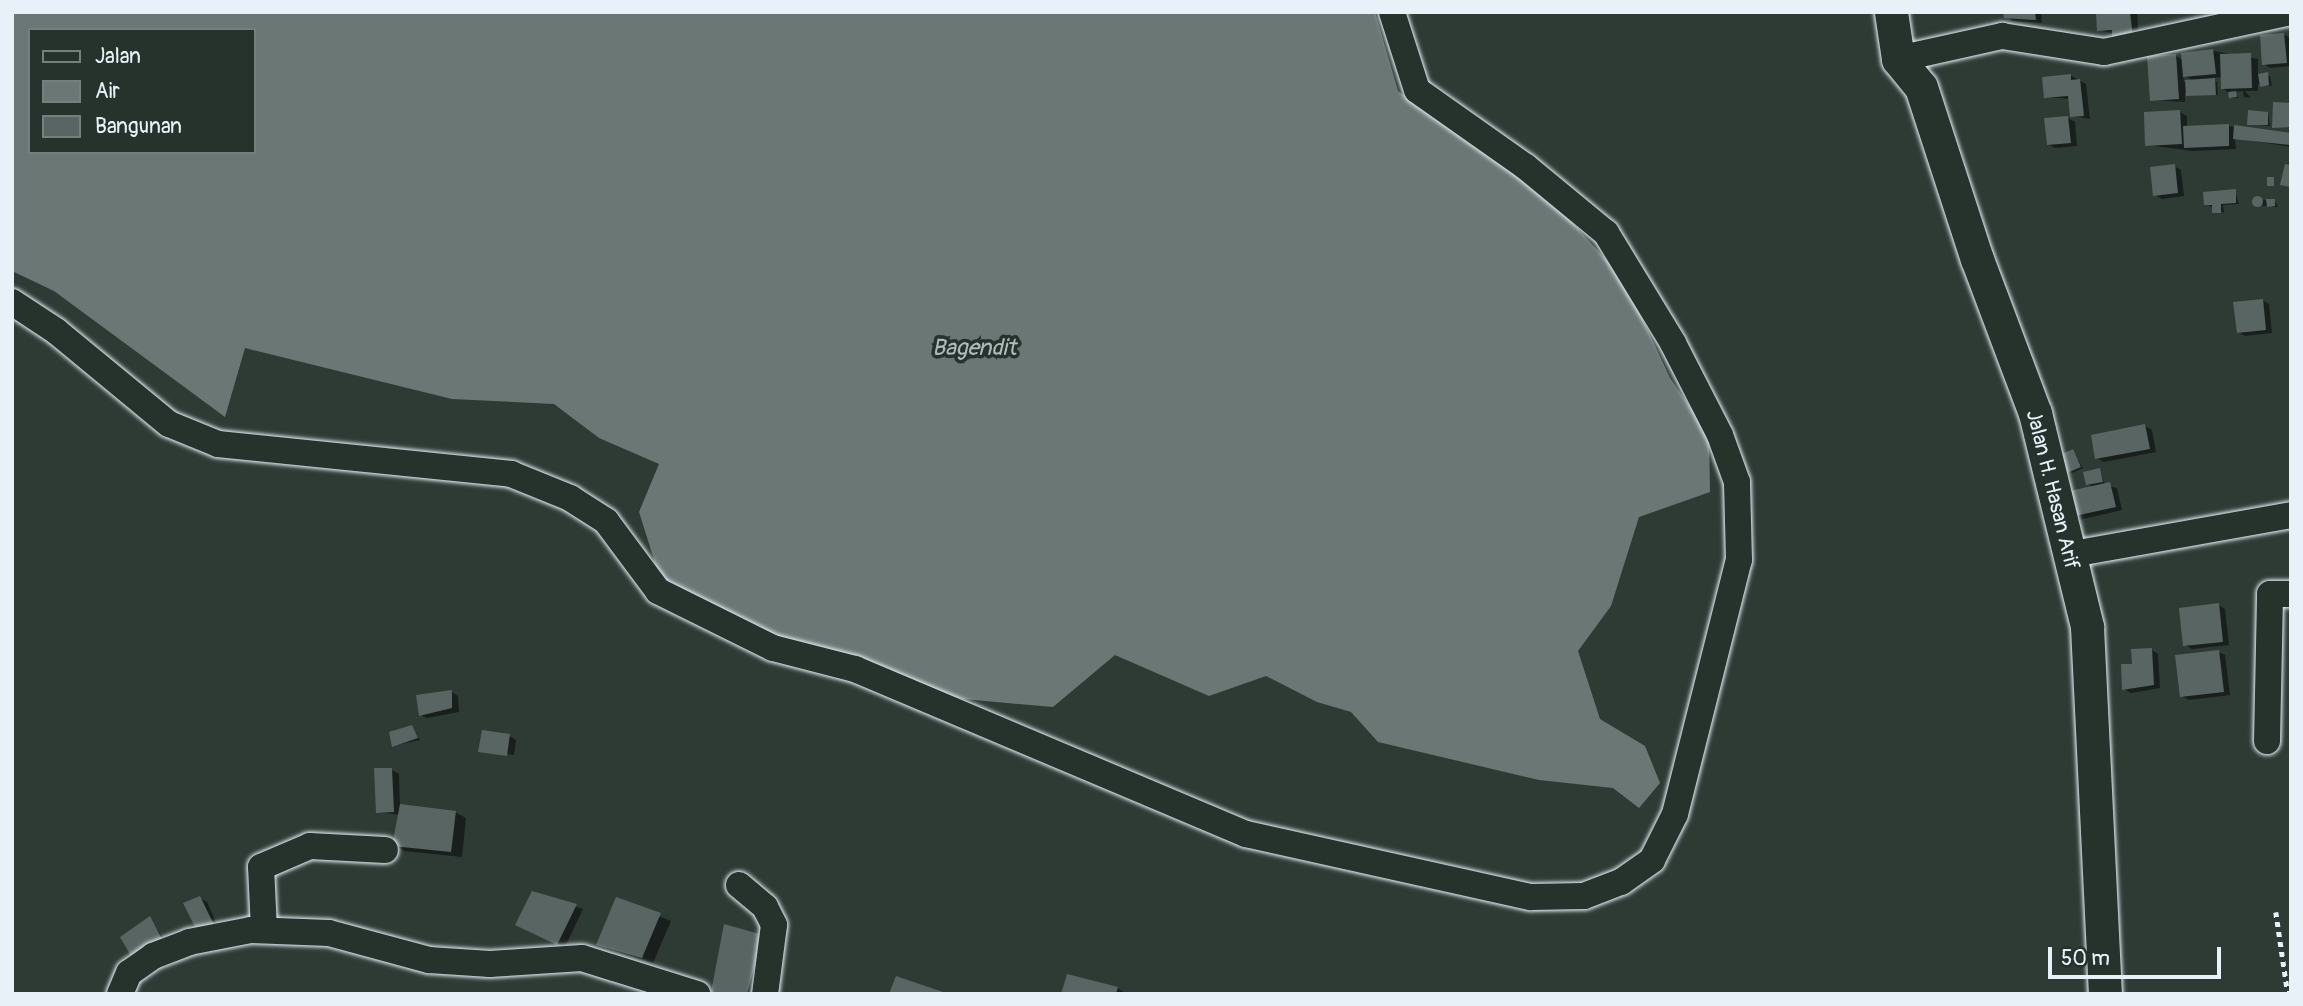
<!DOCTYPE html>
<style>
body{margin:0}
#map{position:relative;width:2303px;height:1006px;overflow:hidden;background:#2e3b35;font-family:Pangolin,sans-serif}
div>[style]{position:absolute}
.water>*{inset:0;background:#6b7775}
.shadow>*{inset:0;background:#0007}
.building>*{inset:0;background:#596563}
.round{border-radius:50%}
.path>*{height:4.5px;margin-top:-2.25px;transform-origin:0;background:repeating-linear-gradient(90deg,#e8f1f8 0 5px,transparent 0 10px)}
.roads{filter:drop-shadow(0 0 2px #e8f1f8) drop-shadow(0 0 2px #e8f1f8)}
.minor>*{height:26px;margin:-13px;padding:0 13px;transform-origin:13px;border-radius:13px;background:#26332d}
.major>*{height:33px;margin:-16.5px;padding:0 16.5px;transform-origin:16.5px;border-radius:16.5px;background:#26332d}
span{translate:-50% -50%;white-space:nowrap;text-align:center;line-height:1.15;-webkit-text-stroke:7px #26332d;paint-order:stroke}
.street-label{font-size:21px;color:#e8f1f8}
.water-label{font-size:23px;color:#b0babd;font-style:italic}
.frame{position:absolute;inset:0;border:14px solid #e8f1f8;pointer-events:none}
.legend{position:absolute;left:28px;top:28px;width:228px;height:126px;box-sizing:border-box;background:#26332d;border:2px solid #747f7e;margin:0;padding:9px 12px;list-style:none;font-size:21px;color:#e8f1f8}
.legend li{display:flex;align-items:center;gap:14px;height:35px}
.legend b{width:35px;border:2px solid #747f7e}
.scale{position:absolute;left:2048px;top:947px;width:173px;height:32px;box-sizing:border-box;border:4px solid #e8f1f8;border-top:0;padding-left:9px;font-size:21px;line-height:24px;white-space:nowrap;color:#e8f1f8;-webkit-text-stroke:5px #26332d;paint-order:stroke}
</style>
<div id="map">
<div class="water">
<div style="clip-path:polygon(evenodd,12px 12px,1375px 12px,1398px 91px,1544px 192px,1624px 279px,1670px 378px,1709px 434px,1710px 492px,1639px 517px,1611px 606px,1578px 651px,1600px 719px,1645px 746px,1660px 783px,1639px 808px,1613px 788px,1539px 780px,1378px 742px,1351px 712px,1317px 702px,1266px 676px,1209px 696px,1115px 655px,1053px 707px,963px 699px,764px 650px,668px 604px,639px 512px,659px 464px,599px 438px,554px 404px,452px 399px,245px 348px,225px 417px,54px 291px,12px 271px,12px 12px,30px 30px,254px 30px,254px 152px,30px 152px,30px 30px)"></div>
</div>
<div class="shadow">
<div style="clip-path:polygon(2005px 12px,2041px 12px,2042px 23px,2012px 21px)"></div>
<div style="clip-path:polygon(2098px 12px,2137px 12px,2139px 40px,2099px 30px)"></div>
<div style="clip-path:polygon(2284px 35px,2291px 38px,2291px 66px,2270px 68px,2264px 64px)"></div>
<div style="clip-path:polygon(evenodd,2213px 51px,2258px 59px,2258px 75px,2270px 76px,2272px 86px,2258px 84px,2258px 91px,2245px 91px,2251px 98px,2244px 97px,2243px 91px,2233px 92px,2239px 98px,2233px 98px,2223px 88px,2223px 77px,2211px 78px,2217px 82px,2218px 95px,2185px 93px,2185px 102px,2152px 100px,2176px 56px,2183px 60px,2213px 51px,2183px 75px,2194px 81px,2184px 82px,2183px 75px)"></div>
<div style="clip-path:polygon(2070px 75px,2086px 84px,2090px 119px,2072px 116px,2070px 99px,2046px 97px)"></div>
<div style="clip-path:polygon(2180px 112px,2187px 116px,2187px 128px,2228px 126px,2290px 134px,2291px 147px,2235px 138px,2236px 149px,2193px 151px,2147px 145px)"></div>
<div style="clip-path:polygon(2268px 113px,2270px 126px,2249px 124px)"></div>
<div style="clip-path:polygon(2068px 118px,2075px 122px,2077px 146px,2055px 148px,2048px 144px)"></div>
<div style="clip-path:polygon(2174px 166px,2181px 170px,2184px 196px,2162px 199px,2155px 195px)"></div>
<div style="clip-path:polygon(2235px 191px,2239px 204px,2223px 205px,2224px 213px,2206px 204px)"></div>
<div style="clip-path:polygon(2252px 199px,2275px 201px,2278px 207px,2255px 205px)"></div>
<div style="clip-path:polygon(2262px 300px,2269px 304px,2272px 333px,2245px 336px,2238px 332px)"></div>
<div style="clip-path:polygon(2145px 426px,2152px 430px,2156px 452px,2104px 462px,2097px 458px)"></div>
<div style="clip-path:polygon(2073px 451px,2083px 468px,2072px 473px,2069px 471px)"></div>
<div style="clip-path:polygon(2100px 470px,2105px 485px,2117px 488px,2122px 510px,2079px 520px,2072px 516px,2094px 487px,2087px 484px)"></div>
<div style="clip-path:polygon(2219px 605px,2225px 609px,2229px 645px,2192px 649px,2185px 645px)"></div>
<div style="clip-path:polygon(2152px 650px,2158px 654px,2160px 688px,2131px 693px,2124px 689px,2134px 665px)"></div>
<div style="clip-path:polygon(2218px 652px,2225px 655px,2230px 695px,2189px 700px,2182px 696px)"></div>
<div style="clip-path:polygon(452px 692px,458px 696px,459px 712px,427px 718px,420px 715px)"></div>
<div style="clip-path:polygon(412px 727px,420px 740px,393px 746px)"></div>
<div style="clip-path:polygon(510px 736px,516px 740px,514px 755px,480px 751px)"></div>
<div style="clip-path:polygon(392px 770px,399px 774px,400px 806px,455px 812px,466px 818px,462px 857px,404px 851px,393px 845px,400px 815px,378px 812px)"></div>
<div style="clip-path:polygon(533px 893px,583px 909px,565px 947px,524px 928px)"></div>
<div style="clip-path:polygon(200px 898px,207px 902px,221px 933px,208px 937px)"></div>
<div style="clip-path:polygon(617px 900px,671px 921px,653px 963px,598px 945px)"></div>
<div style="clip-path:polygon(150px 918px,169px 947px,139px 959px)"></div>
<div style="clip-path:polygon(763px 937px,759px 994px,713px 991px)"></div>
<div style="clip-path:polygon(1117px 988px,1127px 994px,1063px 994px)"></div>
</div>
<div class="building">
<div style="clip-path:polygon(2003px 12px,2035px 12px,2036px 20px,2004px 18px)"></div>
<div style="clip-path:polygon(2096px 12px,2130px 12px,2133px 37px,2112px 38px,2112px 30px,2097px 31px)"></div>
<div style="clip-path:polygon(2284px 33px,2287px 63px,2262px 65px,2260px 35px)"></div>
<div style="clip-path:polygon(2213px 49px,2216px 74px,2183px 77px,2181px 53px)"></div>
<div style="clip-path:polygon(2251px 53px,2252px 88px,2221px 89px,2220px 54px)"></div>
<div style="clip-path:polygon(2176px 54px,2179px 99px,2150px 101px,2147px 56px)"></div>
<div style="clip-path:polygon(2268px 72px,2269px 85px,2260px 87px,2258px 74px)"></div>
<div style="clip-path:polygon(2071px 74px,2071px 80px,2080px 79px,2084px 116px,2070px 117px,2068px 96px,2044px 98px,2042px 77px)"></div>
<div style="clip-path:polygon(2215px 78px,2216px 95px,2186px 96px,2185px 80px)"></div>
<div style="clip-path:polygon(2236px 91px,2237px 97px,2229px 98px,2228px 92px)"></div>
<div style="clip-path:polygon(2273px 102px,2291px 103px,2291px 127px,2272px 128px)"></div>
<div style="clip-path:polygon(2180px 110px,2182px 144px,2145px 146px,2144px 112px)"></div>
<div style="clip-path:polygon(2248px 110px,2268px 112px,2268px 125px,2247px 125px)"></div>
<div style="clip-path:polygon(2068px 116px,2071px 143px,2047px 145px,2044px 118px)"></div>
<div style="clip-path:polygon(2229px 124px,2229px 146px,2184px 148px,2183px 126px)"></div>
<div style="clip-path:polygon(2234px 125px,2291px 133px,2291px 145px,2233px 139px)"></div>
<div style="clip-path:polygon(2175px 164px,2178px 193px,2153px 196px,2150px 167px)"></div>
<div style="clip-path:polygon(2285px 164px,2291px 165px,2291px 187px,2280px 185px)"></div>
<div style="clip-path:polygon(2267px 177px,2274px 177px,2274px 186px,2267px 186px)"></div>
<div style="clip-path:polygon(2236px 189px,2236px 203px,2221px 204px,2221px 213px,2212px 213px,2212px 205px,2204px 205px,2203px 192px)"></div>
<div class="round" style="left:2251.5px;top:195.5px;width:11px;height:11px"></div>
<div style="clip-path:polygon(2266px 199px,2275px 199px,2275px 206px,2267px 207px)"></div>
<div style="clip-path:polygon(2263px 299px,2266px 330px,2237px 333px,2233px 302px)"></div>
<div style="clip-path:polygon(2145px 424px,2150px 449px,2095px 459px,2091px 435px)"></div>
<div style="clip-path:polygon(2073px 449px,2081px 467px,2067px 473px,2060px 455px)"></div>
<div style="clip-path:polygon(2100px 468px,2103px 482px,2086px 485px,2083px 472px)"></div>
<div style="clip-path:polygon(2110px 482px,2116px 507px,2070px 517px,2065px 492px)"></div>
<div style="clip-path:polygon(2219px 603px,2223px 642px,2183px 646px,2179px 608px)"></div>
<div style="clip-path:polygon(2152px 648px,2154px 685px,2122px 690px,2121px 664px,2132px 664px,2131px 649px)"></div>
<div style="clip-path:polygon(2219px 650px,2224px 692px,2180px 697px,2175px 655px)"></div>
<div style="clip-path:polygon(452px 690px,452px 708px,419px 716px,416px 695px)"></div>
<div style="clip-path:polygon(412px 725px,418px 738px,392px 747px,389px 732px)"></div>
<div style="clip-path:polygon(482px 730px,510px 734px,507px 756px,478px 752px)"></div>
<div style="clip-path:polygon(374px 768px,392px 768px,394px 812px,376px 813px)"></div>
<div style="clip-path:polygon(400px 804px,456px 811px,451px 852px,392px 846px)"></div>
<div style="clip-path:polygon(532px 891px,577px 904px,557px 945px,515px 925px)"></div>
<div style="clip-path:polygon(200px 896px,216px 929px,199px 935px,183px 903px)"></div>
<div style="clip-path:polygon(616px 897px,661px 913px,642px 958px,596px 945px)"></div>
<div style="clip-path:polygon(150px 916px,164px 943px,131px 956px,120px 937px)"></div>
<div style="clip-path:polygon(724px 924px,763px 935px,747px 994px,711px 992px)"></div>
<div style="clip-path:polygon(1067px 974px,1118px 987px,1116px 994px,1061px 994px)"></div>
<div style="clip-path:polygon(896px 976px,946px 993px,945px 994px,889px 994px)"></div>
</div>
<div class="path">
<div style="left:2276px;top:912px;width:83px;rotate:81.7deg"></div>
</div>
<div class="roads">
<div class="minor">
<div style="left:1898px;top:59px;width:107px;rotate:-12.5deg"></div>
<div style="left:2002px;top:36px;width:103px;rotate:8.9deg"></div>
<div style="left:2104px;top:52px;width:191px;rotate:-12.1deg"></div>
<div style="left:12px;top:302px;width:53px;rotate:33.4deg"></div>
<div style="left:56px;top:331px;width:146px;rotate:39.5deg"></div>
<div style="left:169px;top:424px;width:53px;rotate:22.2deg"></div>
<div style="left:218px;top:444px;width:295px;rotate:5.8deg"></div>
<div style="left:511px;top:474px;width:64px;rotate:22.1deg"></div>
<div style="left:570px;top:498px;width:43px;rotate:32.6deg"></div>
<div style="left:606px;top:521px;width:87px;rotate:53.4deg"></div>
<div style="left:658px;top:591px;width:128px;rotate:26.4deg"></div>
<div style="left:773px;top:648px;width:85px;rotate:14.4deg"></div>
<div style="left:855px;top:669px;width:424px;rotate:22.9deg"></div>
<div style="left:1246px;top:834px;width:292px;rotate:12.5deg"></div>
<div style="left:1531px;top:897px;width:53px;rotate:-1.1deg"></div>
<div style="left:1584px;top:896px;width:40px;rotate:-21deg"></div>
<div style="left:1621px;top:882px;width:38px;rotate:-35deg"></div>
<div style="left:1652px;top:860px;width:51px;rotate:-63.4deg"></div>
<div style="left:1675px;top:814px;width:262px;rotate:-75.9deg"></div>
<div style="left:1739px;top:560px;width:78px;rotate:-91.5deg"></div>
<div style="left:1737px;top:482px;width:50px;rotate:-109.9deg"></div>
<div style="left:1720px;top:435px;width:103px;rotate:-117.1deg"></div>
<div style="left:1673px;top:343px;width:129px;rotate:-121.3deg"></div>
<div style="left:1606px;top:233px;width:104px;rotate:-140.5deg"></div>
<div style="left:1526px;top:167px;width:133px;rotate:-144.8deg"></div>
<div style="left:1417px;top:90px;width:82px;rotate:-107.8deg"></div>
<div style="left:2067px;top:555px;width:228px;rotate:-10.1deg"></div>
<div style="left:2267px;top:741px;width:147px;rotate:-88.8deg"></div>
<div style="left:2270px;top:594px;width:21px"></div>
<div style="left:739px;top:885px;width:34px;rotate:40deg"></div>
<div style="left:765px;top:907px;width:20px;rotate:63deg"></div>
<div style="left:774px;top:925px;width:70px;rotate:97.4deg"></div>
<div style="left:264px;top:930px;width:63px;rotate:-92.7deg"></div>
<div style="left:261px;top:867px;width:53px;rotate:-23.2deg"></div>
<div style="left:310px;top:846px;width:75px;rotate:3.1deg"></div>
<div style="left:120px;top:994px;width:23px;rotate:-67deg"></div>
<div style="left:129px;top:973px;width:29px;rotate:-35deg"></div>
<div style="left:153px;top:956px;width:39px;rotate:-21deg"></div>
<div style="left:189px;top:942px;width:63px;rotate:-11deg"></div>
<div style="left:251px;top:930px;width:78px;rotate:2.2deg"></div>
<div style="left:329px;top:933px;width:104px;rotate:15.1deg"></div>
<div style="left:429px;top:960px;width:61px;rotate:3.8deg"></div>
<div style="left:490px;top:964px;width:92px;rotate:-3.7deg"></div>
<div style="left:582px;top:958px;width:121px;rotate:17.4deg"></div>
</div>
<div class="major">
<div style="left:1891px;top:12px;width:48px;rotate:81.5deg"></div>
<div style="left:1898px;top:59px;width:36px;rotate:51deg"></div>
<div style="left:1921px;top:87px;width:181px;rotate:72deg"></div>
<div style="left:1977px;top:259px;width:165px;rotate:69.4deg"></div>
<div style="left:2035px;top:413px;width:220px;rotate:76.3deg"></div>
<div style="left:2087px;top:627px;width:367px;rotate:87.2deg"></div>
</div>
</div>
<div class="street-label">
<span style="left:2052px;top:490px;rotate:76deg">Jalan H. Hasan Arif</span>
</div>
<div class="water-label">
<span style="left:974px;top:348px">Bagendit</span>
</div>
<div class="frame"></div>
<ul class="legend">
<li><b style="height:9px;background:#26332d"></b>Jalan</li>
<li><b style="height:19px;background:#6b7775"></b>Air</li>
<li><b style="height:19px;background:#596563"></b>Bangunan</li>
</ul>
<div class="scale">50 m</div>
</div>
